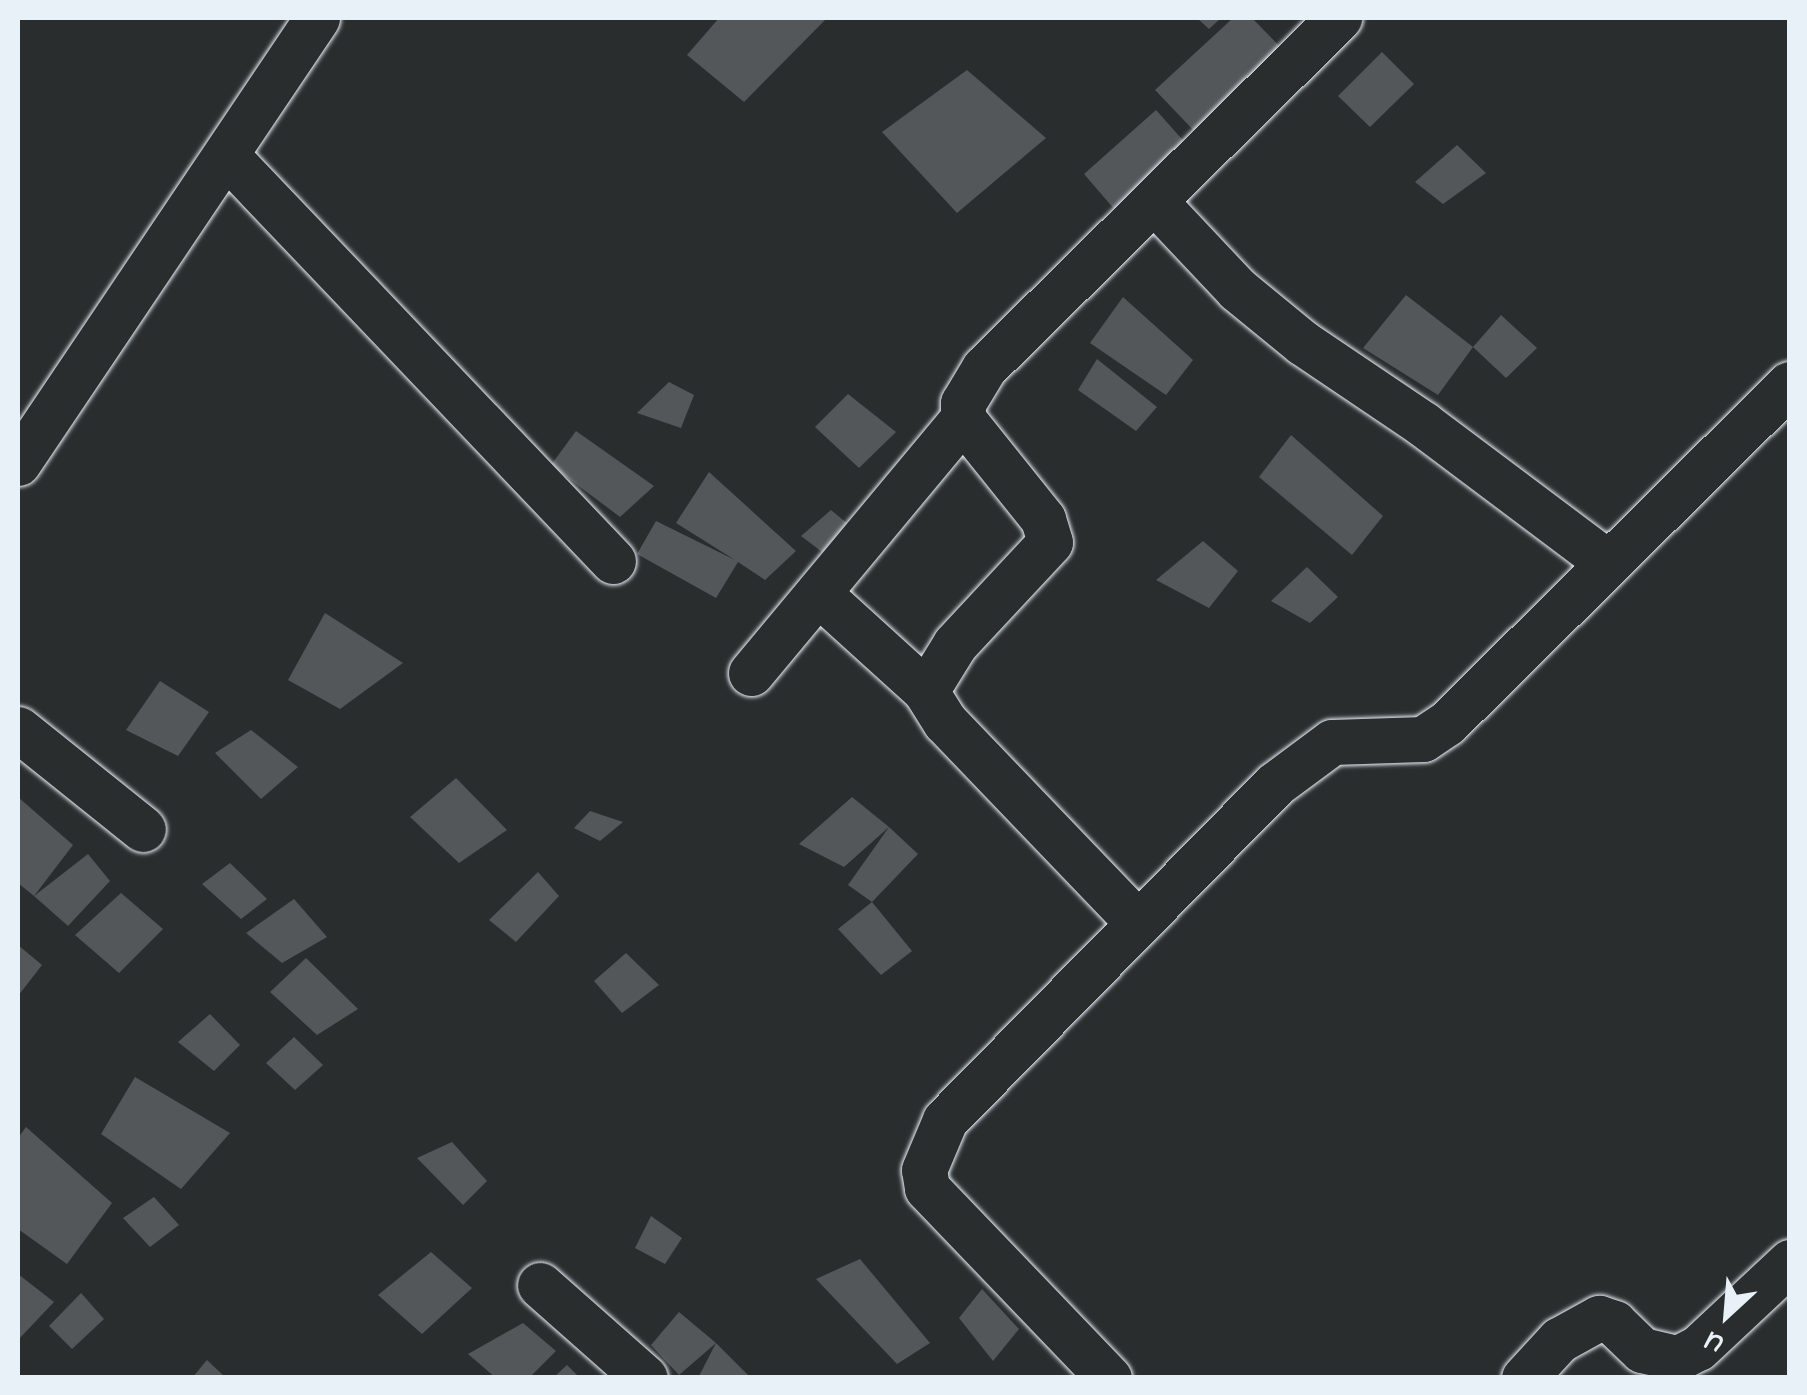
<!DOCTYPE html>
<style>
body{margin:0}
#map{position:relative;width:1807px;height:1395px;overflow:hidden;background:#2a2d2e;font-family:"Architects Daughter",sans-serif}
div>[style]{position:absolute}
.building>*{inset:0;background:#535759}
.roads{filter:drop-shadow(0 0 2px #e8f1f8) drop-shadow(0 0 2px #e8f1f8)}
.minor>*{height:45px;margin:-22.5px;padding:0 22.5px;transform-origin:22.5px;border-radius:22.5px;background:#2a2d2e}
span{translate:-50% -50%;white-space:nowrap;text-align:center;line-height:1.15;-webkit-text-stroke:9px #2a2d2e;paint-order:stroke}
.frame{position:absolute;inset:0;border:20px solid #e8f1f8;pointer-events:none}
.north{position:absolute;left:1677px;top:1265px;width:100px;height:100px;-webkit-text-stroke:8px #2a2d2e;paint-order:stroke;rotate:206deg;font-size:28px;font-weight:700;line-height:40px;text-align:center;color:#e8f1f8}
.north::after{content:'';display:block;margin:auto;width:35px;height:45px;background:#e8f1f8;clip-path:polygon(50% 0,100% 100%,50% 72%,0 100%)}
</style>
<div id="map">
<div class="building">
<div style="clip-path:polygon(719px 18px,827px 18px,744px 102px,687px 55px)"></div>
<div style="clip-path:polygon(1197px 18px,1221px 18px,1209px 29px)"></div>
<div style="clip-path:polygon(1233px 18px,1252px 18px,1287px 54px,1199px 136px,1155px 90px)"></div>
<div style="clip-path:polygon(1382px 52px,1414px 84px,1370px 127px,1338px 96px)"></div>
<div style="clip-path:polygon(967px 70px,1046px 138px,957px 213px,882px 132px)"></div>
<div style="clip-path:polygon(1156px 110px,1189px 147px,1115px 210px,1084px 174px)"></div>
<div style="clip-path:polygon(1457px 145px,1486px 173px,1443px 204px,1415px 182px)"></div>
<div style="clip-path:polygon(1406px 295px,1473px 347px,1501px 315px,1537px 348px,1506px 378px,1473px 347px,1438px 395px,1363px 348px)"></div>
<div style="clip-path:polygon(1123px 297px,1193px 360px,1166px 395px,1090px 343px)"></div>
<div style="clip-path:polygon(1097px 359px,1157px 407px,1136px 431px,1078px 390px)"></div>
<div style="clip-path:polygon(669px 382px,694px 395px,681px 428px,637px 413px)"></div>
<div style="clip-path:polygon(848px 394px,896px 432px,859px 468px,815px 427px)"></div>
<div style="clip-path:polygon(576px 431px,654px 486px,620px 517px,551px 465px)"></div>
<div style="clip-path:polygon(1291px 435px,1383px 516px,1352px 555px,1259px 477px)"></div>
<div style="clip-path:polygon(709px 472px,796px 551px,765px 580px,738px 562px,716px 598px,637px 554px,656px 521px,735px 560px,676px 523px)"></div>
<div style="clip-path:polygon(831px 510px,854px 529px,830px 558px,801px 536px)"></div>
<div style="clip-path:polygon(1203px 541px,1238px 571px,1209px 608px,1156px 580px)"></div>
<div style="clip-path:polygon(1307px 567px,1338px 597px,1310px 623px,1271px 601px)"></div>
<div style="clip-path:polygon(325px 613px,403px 663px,340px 709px,288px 680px)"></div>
<div style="clip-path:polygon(160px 681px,209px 712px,178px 756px,126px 730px)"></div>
<div style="clip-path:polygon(251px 730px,298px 767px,261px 799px,215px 753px)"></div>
<div style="clip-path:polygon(456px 778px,507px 830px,459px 863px,410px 817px)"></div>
<div style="clip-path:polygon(18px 797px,73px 845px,34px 896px,18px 883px)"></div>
<div style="clip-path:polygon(852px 797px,889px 827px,918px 854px,872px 902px,912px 951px,881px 975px,838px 929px,872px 902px,848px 885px,889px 827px,844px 867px,799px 844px)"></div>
<div style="clip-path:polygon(590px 811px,623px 822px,600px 841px,574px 828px)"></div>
<div style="clip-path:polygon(88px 854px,110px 881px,68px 926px,34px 896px)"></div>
<div style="clip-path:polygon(230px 863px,267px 899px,241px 919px,202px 884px)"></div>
<div style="clip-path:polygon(538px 872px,559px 896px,516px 942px,489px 920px)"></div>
<div style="clip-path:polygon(121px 893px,163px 929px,119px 973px,75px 935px)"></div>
<div style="clip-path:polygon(294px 899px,327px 937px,282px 963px,246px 933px)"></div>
<div style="clip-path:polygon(18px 945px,42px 965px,18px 996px)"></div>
<div style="clip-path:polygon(626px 953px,659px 985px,622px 1013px,594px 981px)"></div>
<div style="clip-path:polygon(306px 958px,358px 1009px,317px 1035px,270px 992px)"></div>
<div style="clip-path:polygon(210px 1014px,240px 1045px,214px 1071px,178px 1042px)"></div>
<div style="clip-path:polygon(294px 1037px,323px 1065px,295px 1090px,266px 1063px)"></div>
<div style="clip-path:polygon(135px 1077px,230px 1133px,181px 1189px,101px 1134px)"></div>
<div style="clip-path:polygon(26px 1127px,112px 1203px,67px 1264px,18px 1229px,18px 1138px)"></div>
<div style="clip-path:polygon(452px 1142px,487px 1181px,463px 1205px,417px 1158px)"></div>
<div style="clip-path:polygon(154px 1197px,179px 1225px,150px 1247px,123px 1218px)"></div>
<div style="clip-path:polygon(651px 1216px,682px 1238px,665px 1264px,635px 1248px)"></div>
<div style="clip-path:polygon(431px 1252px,472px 1288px,422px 1334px,378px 1295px)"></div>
<div style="clip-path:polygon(860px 1259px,930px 1343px,897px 1364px,816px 1279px)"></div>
<div style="clip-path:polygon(18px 1274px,54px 1302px,18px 1340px)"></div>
<div style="clip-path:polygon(982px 1289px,1019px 1329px,993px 1361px,959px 1318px)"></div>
<div style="clip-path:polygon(81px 1293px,104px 1319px,72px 1349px,49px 1326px)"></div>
<div style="clip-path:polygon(679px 1312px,716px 1343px,679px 1375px,651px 1345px)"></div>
<div style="clip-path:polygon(523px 1323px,556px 1351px,529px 1378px,496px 1378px,468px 1354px)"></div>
<div style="clip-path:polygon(716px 1343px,751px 1378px,698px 1378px)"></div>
<div style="clip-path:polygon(207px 1360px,226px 1378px,192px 1378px)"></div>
<div style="clip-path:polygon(567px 1365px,580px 1378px,553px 1378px)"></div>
</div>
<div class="roads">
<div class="minor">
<div style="left:228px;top:157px;width:558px;rotate:46.38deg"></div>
<div style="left:1157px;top:204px;width:117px;rotate:46.7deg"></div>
<div style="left:1237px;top:289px;width:85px;rotate:39.3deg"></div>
<div style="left:1303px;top:343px;width:145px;rotate:34deg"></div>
<div style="left:1423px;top:424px;width:230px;rotate:36.9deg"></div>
<div style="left:18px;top:463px;width:536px;rotate:-56.1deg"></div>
<div style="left:818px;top:593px;width:146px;rotate:42.2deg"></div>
<div style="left:751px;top:673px;width:331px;rotate:-50.2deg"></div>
<div style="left:18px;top:729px;width:160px;rotate:38.7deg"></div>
<div style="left:1138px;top:923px;width:279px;rotate:-133.8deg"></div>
<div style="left:945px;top:722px;width:36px;rotate:-122deg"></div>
<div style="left:926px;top:691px;width:55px;rotate:-58.3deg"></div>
<div style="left:955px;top:644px;width:139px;rotate:-47deg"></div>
<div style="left:1050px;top:542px;width:24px;rotate:-107deg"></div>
<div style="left:1043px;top:519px;width:128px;rotate:-128.7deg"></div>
<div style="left:963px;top:419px;width:16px;rotate:-90deg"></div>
<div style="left:963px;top:403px;width:41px;rotate:-59deg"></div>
<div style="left:984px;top:368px;width:499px;rotate:-44.6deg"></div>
<div style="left:540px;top:1285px;width:140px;rotate:41.5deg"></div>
<div style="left:1109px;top:1378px;width:263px;rotate:-133.8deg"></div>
<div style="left:927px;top:1188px;width:18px;rotate:-99deg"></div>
<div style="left:924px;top:1170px;width:54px;rotate:-67.2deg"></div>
<div style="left:945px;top:1120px;width:470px;rotate:-45.5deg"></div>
<div style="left:1274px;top:785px;width:72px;rotate:-36.6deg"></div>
<div style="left:1332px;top:742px;width:91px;rotate:-1.9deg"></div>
<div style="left:1423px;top:739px;width:29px;rotate:-34deg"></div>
<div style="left:1447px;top:723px;width:482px;rotate:-44.7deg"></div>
<div style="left:1524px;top:1378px;width:52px;rotate:-47.4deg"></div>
<div style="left:1559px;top:1340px;width:46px;rotate:-28.8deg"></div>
<div style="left:1599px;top:1318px;width:16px;rotate:18deg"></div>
<div style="left:1614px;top:1323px;width:39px;rotate:44deg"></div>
<div style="left:1642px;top:1350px;width:37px;rotate:13deg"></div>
<div style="left:1678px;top:1358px;width:22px;rotate:-27deg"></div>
<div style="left:1698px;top:1348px;width:126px;rotate:-43.1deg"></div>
</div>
</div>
<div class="frame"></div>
<div class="north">U</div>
</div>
